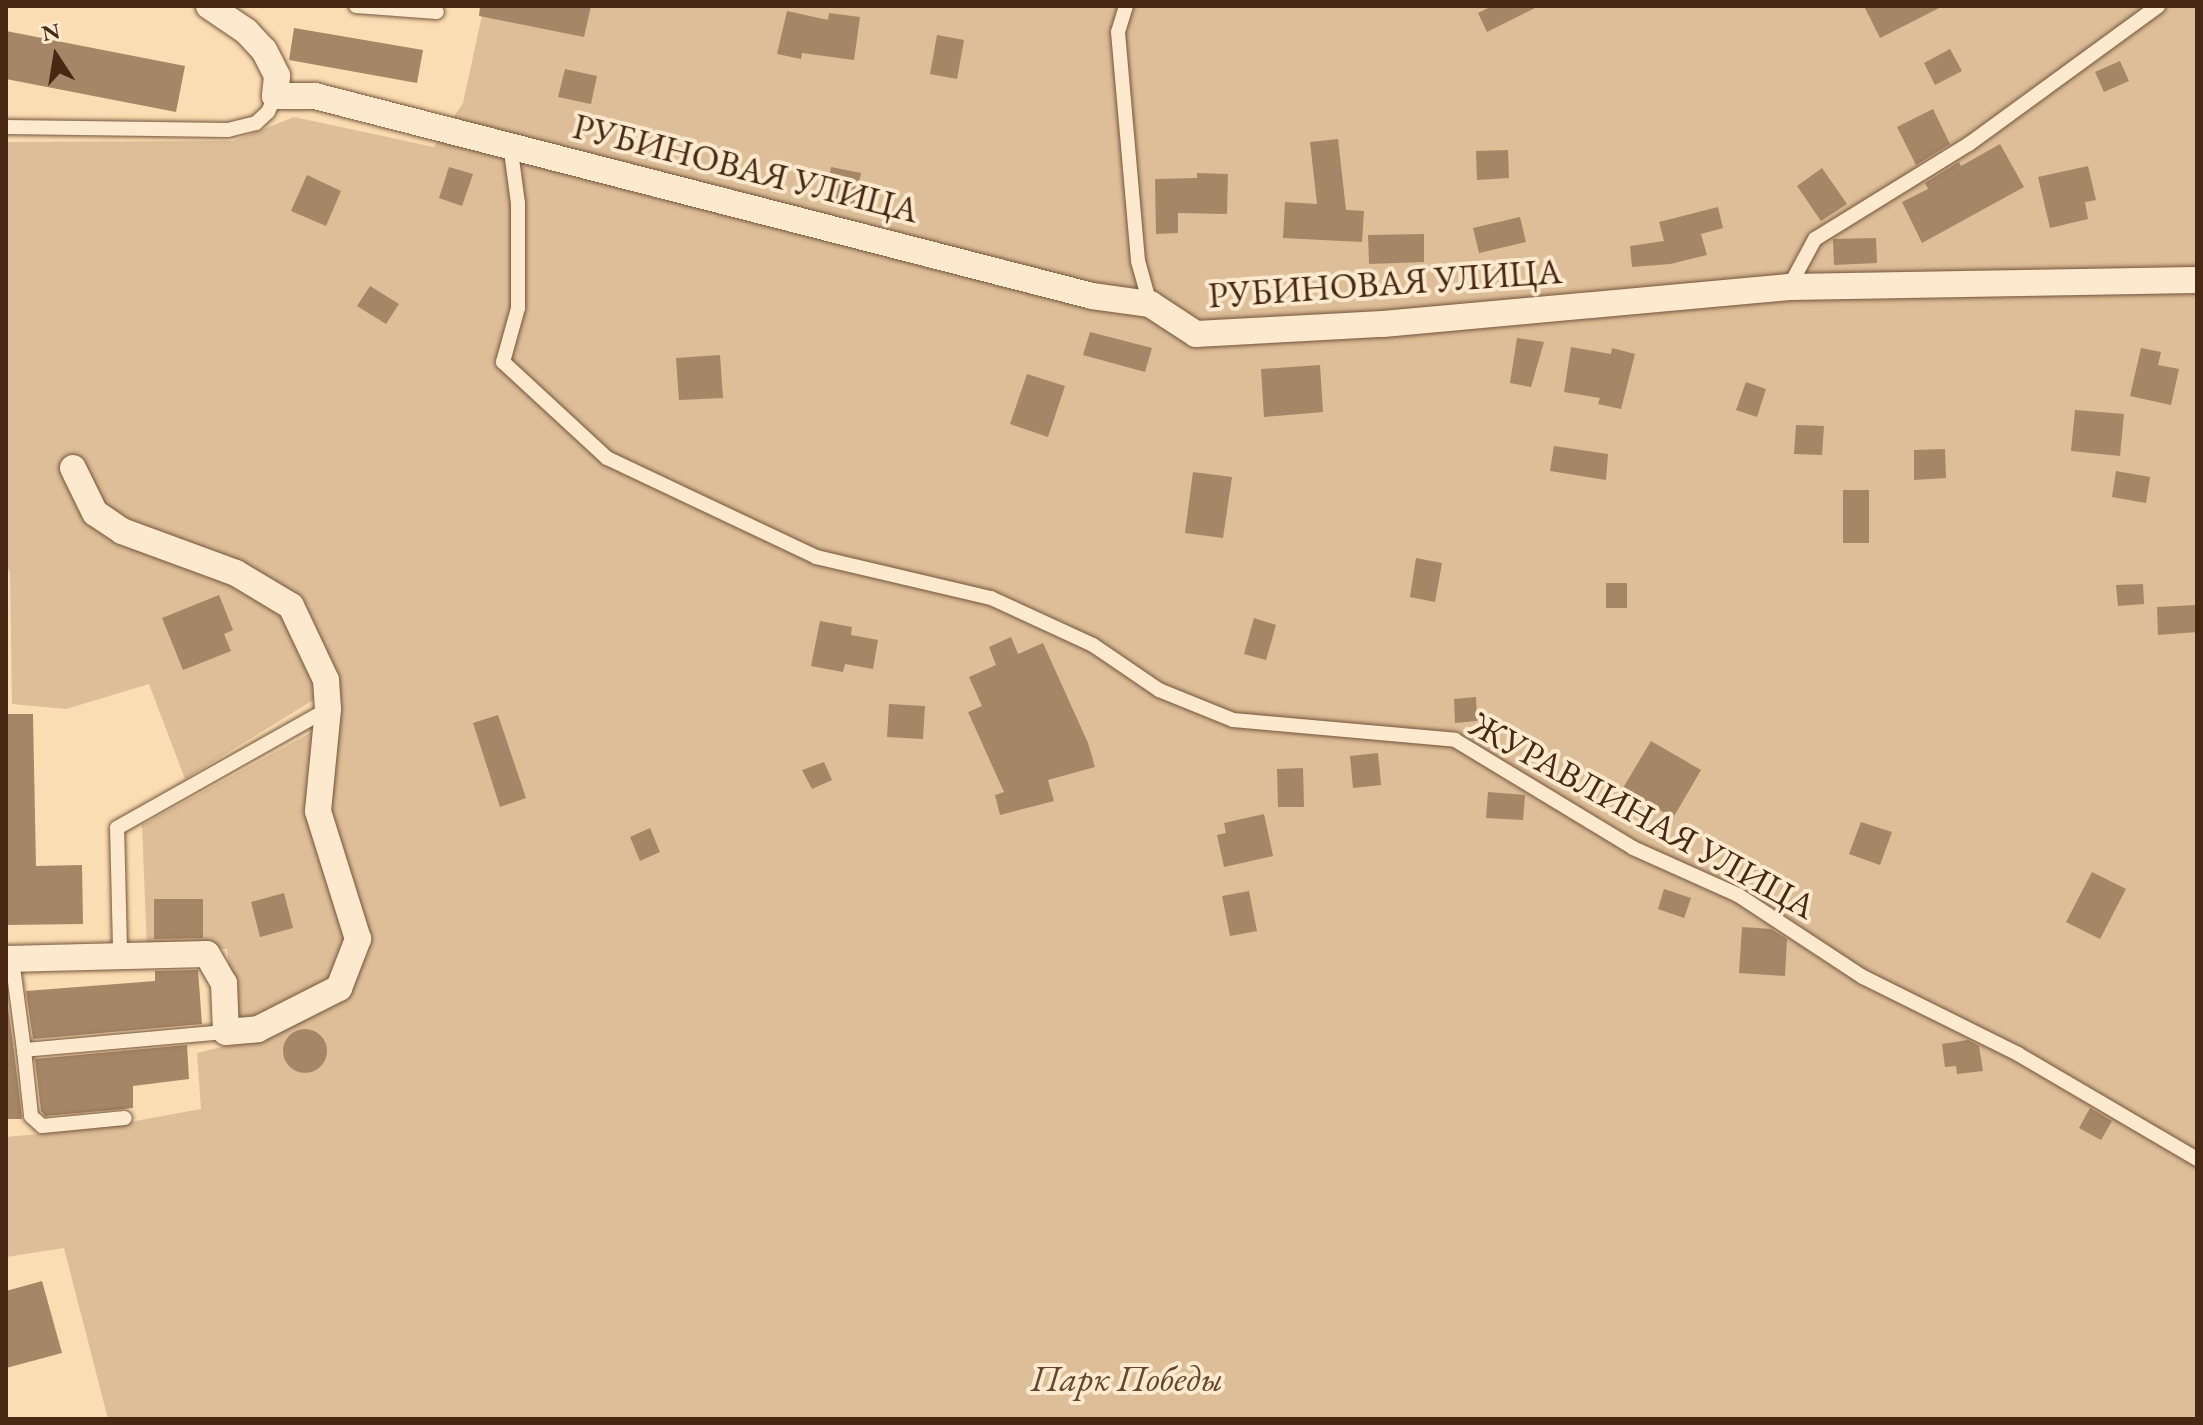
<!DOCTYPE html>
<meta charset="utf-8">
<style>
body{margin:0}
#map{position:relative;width:2203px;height:1425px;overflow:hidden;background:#fbddb3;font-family:"EB Garamond",serif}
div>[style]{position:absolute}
.green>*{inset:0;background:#ddbe98}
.building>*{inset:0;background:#a58666}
.round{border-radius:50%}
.roads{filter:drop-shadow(0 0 2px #75543b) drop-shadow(0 0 2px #75543b)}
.service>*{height:14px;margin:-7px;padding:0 7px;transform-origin:7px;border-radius:7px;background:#fce9ce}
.minor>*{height:26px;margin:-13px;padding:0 13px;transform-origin:13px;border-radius:13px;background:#fce9ce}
span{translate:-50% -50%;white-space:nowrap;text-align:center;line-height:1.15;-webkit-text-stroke:8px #fce9ce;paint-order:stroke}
.street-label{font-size:36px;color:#482713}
.park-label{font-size:36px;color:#66452e;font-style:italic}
.frame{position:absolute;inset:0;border:8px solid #482713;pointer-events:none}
.north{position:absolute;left:16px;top:16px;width:80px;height:80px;-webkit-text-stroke:6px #fce9ce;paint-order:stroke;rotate:348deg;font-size:22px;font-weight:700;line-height:32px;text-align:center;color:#482713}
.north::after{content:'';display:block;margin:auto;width:28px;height:36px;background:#482713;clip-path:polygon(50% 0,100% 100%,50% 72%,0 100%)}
</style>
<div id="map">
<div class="green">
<div style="clip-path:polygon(484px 6px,2197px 6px,2197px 1419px,108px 1419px,64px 1248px,6px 1257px,6px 1137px,91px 1129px,201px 1109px,197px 1053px,263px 1037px,361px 960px,327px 813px,315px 699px,185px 779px,149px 684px,66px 709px,12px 704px,10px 573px,6px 563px,6px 142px,233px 141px,294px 117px,434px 147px,463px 103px)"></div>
<div style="clip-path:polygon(314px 731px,347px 937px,329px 984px,245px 1021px,235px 1017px,227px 949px,147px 949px,142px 825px)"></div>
</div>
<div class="building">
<div style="clip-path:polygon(480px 6px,591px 6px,584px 37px,479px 16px)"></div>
<div style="clip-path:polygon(1492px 6px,1539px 6px,1487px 32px,1478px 13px)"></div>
<div style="clip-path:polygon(1864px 6px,1943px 6px,1880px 38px)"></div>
<div style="clip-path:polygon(787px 11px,828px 20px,829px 13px,860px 17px,854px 60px,802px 53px,801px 59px,777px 54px)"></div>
<div style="clip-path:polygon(294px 28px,423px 50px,417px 83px,289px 60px)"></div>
<div style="clip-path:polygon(6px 31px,185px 66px,176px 112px,6px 79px)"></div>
<div style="clip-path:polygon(937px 35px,964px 40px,957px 79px,930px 74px)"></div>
<div style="clip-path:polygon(1950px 49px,1962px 71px,1935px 85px,1924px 63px)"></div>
<div style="clip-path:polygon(2120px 61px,2129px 81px,2104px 92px,2095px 72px)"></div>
<div style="clip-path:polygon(565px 69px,597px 76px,591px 104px,558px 97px)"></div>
<div style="clip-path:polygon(1933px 109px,1950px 144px,1916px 165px,1897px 127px)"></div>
<div style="clip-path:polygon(1338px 139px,1346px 210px,1364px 211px,1362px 242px,1283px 238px,1285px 202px,1317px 204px,1310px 142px)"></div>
<div style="clip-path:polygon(2000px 144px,2024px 187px,1922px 243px,1902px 202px,1928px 189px,1925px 183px,1959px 162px,1961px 166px)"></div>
<div style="clip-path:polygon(1508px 150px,1509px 178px,1477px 180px,1476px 151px)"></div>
<div style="clip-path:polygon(2088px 166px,2096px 200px,2085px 202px,2088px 219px,2050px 228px,2038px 177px)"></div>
<div style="clip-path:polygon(449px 167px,473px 174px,462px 206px,439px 198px)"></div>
<div style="clip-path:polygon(831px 167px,861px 173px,854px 209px,824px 204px)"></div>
<div style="clip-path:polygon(1822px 168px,1847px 204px,1821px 221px,1797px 186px)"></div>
<div style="clip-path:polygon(1197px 173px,1228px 174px,1227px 214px,1178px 213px,1178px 233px,1156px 234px,1155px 179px,1197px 178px)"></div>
<div style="clip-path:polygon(307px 175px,341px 191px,326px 226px,291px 211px)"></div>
<div style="clip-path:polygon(1718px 207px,1723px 228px,1701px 234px,1707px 255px,1670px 264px,1632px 267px,1630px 246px,1664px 241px,1659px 222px)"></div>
<div style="clip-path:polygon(1520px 217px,1526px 242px,1479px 253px,1473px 228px)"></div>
<div style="clip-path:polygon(1424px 234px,1424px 262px,1369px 264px,1368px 235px)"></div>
<div style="clip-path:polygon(1876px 238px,1877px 263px,1834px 265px,1833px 239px)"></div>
<div style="clip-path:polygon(370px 286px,399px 304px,386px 324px,357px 306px)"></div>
<div style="clip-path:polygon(1090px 332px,1152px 348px,1145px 372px,1083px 355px)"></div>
<div style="clip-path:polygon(1517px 338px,1544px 342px,1531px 387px,1510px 383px)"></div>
<div style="clip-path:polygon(1571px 347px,1611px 354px,1612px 348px,1635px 354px,1621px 409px,1598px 404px,1600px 398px,1564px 392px)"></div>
<div style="clip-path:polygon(2141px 348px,2161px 352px,2158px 365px,2179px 369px,2171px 405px,2130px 396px)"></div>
<div style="clip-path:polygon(720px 355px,723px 398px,679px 400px,676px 358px)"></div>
<div style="clip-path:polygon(1320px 365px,1323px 412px,1264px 417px,1261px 369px)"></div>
<div style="clip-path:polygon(1027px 374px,1065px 386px,1048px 437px,1010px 424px)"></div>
<div style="clip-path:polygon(1746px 382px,1766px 389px,1757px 417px,1736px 410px)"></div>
<div style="clip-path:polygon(2075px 410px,2124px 414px,2120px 456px,2071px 451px)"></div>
<div style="clip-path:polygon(1796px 425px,1824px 426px,1822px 455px,1794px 454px)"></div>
<div style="clip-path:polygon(1554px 446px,1608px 454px,1606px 480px,1550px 471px)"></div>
<div style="clip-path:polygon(1945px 449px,1946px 478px,1914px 480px,1914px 450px)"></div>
<div style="clip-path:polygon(2116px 471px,2150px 477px,2146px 503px,2112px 497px)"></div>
<div style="clip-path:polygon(1193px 472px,1232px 477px,1223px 538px,1185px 533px)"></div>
<div style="clip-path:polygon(1843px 490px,1869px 490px,1869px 543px,1843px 543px)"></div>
<div style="clip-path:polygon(1416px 558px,1442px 563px,1435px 602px,1410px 597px)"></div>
<div style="clip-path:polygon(1606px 583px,1627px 583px,1627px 608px,1606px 608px)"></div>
<div style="clip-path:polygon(2143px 584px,2144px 604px,2118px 606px,2116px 585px)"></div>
<div style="clip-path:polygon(219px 595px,233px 630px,224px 634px,231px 651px,183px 670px,162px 618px)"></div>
<div style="clip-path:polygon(2196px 605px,2197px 632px,2158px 635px,2157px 607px)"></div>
<div style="clip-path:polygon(1254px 618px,1276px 625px,1266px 660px,1244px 654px)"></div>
<div style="clip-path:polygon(820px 621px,852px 627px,851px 635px,878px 640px,873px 669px,845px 664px,843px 672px,811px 666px)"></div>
<div style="clip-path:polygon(1011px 637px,1018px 654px,1043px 643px,1088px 743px,1095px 767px,1048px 780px,1054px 801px,1000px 815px,995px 795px,1004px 792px,968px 712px,982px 706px,969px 677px,996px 665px,989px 647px)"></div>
<div style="clip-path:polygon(1476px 697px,1477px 721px,1455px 723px,1454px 699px)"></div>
<div style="clip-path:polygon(889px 704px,925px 706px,923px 739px,887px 737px)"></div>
<div style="clip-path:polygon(6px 714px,33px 714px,36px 866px,82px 865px,83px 924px,6px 925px)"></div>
<div style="clip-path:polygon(498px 715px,526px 798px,500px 807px,473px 723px)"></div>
<div style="clip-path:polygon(1651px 741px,1701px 770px,1673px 818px,1623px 788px)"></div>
<div style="clip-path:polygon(1378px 753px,1381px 785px,1353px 788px,1350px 756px)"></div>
<div style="clip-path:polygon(824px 762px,832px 780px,812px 789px,802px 770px)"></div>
<div style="clip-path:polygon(1303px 768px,1304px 807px,1278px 807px,1277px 769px)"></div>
<div style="clip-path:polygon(1488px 792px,1525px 795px,1523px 820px,1486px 818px)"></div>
<div style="clip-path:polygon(1264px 814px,1273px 856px,1224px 867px,1217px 835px,1226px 833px,1224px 823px)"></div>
<div style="clip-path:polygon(1861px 822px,1892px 832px,1880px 865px,1849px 854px)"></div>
<div style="clip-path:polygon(650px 828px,660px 852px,640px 861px,630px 837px)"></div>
<div style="clip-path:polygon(2092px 872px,2126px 889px,2100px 939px,2066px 922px)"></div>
<div style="clip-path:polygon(1664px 889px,1691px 898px,1684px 918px,1658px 909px)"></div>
<div style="clip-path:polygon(1249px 891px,1257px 931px,1230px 936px,1222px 896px)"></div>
<div style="clip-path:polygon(284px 893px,293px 928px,260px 937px,251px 902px)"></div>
<div style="clip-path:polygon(154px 899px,203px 899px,203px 938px,154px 939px)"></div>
<div style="clip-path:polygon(1742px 927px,1771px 929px,1787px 939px,1785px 976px,1739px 973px)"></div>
<div style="clip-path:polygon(198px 970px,202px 1024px,33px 1039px,26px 991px,155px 981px,155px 971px)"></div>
<div style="clip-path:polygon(6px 993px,14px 1051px,22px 1119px,6px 1119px)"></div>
<div class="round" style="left:283px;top:1029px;width:44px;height:44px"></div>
<div style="clip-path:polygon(1968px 1040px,1979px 1046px,1983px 1071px,1957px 1074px,1956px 1066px,1945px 1067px,1942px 1044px)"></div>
<div style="clip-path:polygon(187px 1045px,189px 1079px,133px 1086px,133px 1108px,45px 1116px,41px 1111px,35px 1059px)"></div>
<div style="clip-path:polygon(2090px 1108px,2112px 1121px,2101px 1140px,2079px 1128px)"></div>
<div style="clip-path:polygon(42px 1281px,62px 1353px,6px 1368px,6px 1291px)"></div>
</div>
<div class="roads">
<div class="service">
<div style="left:356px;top:6px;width:81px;rotate:4.2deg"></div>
<div style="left:1126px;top:6px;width:27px;rotate:107deg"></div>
<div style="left:1118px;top:32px;width:230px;rotate:85deg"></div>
<div style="left:1138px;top:261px;width:45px;rotate:74.4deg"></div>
<div style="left:6px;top:127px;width:222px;rotate:0.8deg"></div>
<div style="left:228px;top:130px;width:29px;rotate:-14deg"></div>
<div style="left:256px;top:123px;width:16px;rotate:-43deg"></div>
<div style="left:268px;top:112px;width:17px;rotate:-66deg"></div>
<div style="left:510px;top:144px;width:60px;rotate:82.3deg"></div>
<div style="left:518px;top:203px;width:105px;rotate:90deg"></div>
<div style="left:518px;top:308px;width:56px;rotate:105.5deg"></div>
<div style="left:503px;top:362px;width:142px;rotate:42.7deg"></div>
<div style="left:607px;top:458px;width:231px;rotate:25.3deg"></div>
<div style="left:816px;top:557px;width:180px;rotate:13.2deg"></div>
<div style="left:991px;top:598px;width:112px;rotate:24.7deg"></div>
<div style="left:1093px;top:645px;width:80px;rotate:34.3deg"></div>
<div style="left:1159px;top:690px;width:80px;rotate:22.1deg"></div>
<div style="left:1233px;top:720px;width:223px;rotate:5.1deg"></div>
<div style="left:1455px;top:740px;width:208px;rotate:31.2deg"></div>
<div style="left:1633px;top:848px;width:115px;rotate:24.1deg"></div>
<div style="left:1738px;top:895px;width:149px;rotate:33.3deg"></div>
<div style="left:1863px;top:977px;width:173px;rotate:26.4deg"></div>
<div style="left:2018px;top:1054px;width:208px;rotate:30.4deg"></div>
<div style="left:1789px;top:287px;width:55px;rotate:-61.6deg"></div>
<div style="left:1815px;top:239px;width:181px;rotate:-31.7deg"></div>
<div style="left:1969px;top:144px;width:234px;rotate:-36.1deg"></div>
<div style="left:115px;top:954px;width:8px;rotate:-50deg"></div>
<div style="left:120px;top:948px;width:120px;rotate:-91.4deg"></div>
<div style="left:117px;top:828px;width:242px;rotate:-29.4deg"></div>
<div style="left:12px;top:959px;width:92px;rotate:82.5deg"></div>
<div style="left:24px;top:1050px;width:203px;rotate:-5.1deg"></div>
<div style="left:24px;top:1050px;width:66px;rotate:83.9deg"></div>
<div style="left:31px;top:1116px;width:15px;rotate:42deg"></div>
<div style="left:42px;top:1126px;width:83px;rotate:-5.5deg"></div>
</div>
<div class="minor">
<div style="left:209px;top:6px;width:45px;rotate:34deg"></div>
<div style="left:246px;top:31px;width:26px;rotate:47deg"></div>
<div style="left:264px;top:50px;width:29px;rotate:63deg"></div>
<div style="left:277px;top:76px;width:20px;rotate:96deg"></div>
<div style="left:275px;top:96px;width:40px"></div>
<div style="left:315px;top:96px;width:802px;rotate:14.43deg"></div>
<div style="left:1092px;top:296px;width:59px;rotate:7.9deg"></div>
<div style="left:1150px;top:304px;width:55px;rotate:33.1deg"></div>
<div style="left:1196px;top:334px;width:187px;rotate:-3.1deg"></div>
<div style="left:1383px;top:324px;width:408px;rotate:-5.2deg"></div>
<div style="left:1789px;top:287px;width:408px;rotate:-1deg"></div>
<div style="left:6px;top:959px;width:201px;rotate:-1.4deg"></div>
<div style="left:207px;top:954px;width:34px;rotate:60deg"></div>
<div style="left:224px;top:983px;width:49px;rotate:87.7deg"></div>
<div style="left:226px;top:1032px;width:32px;rotate:-5deg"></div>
<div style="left:258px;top:1029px;width:91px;rotate:-26.8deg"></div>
<div style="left:339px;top:988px;width:53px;rotate:-68.8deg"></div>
<div style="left:358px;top:939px;width:134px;rotate:-107.4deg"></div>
<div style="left:318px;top:811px;width:102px;rotate:-84.4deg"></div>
<div style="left:328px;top:709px;width:29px;rotate:-94deg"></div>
<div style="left:326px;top:680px;width:82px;rotate:-115.3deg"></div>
<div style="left:291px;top:606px;width:64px;rotate:-149deg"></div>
<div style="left:236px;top:573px;width:121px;rotate:-159.8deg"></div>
<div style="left:122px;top:531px;width:32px;rotate:-146deg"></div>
<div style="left:95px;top:513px;width:50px;rotate:-116.1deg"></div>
</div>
</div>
<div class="street-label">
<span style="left:746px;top:168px;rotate:14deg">РУБИНОВАЯ УЛИЦА</span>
<span style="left:1385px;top:283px;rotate:-4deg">РУБИНОВАЯ УЛИЦА</span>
<span style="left:1643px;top:815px;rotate:29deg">ЖУРАВЛИНАЯ УЛИЦА</span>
</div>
<div class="park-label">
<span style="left:1127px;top:1379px">Парк Победы</span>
</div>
<div class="frame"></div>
<div class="north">N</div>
</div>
